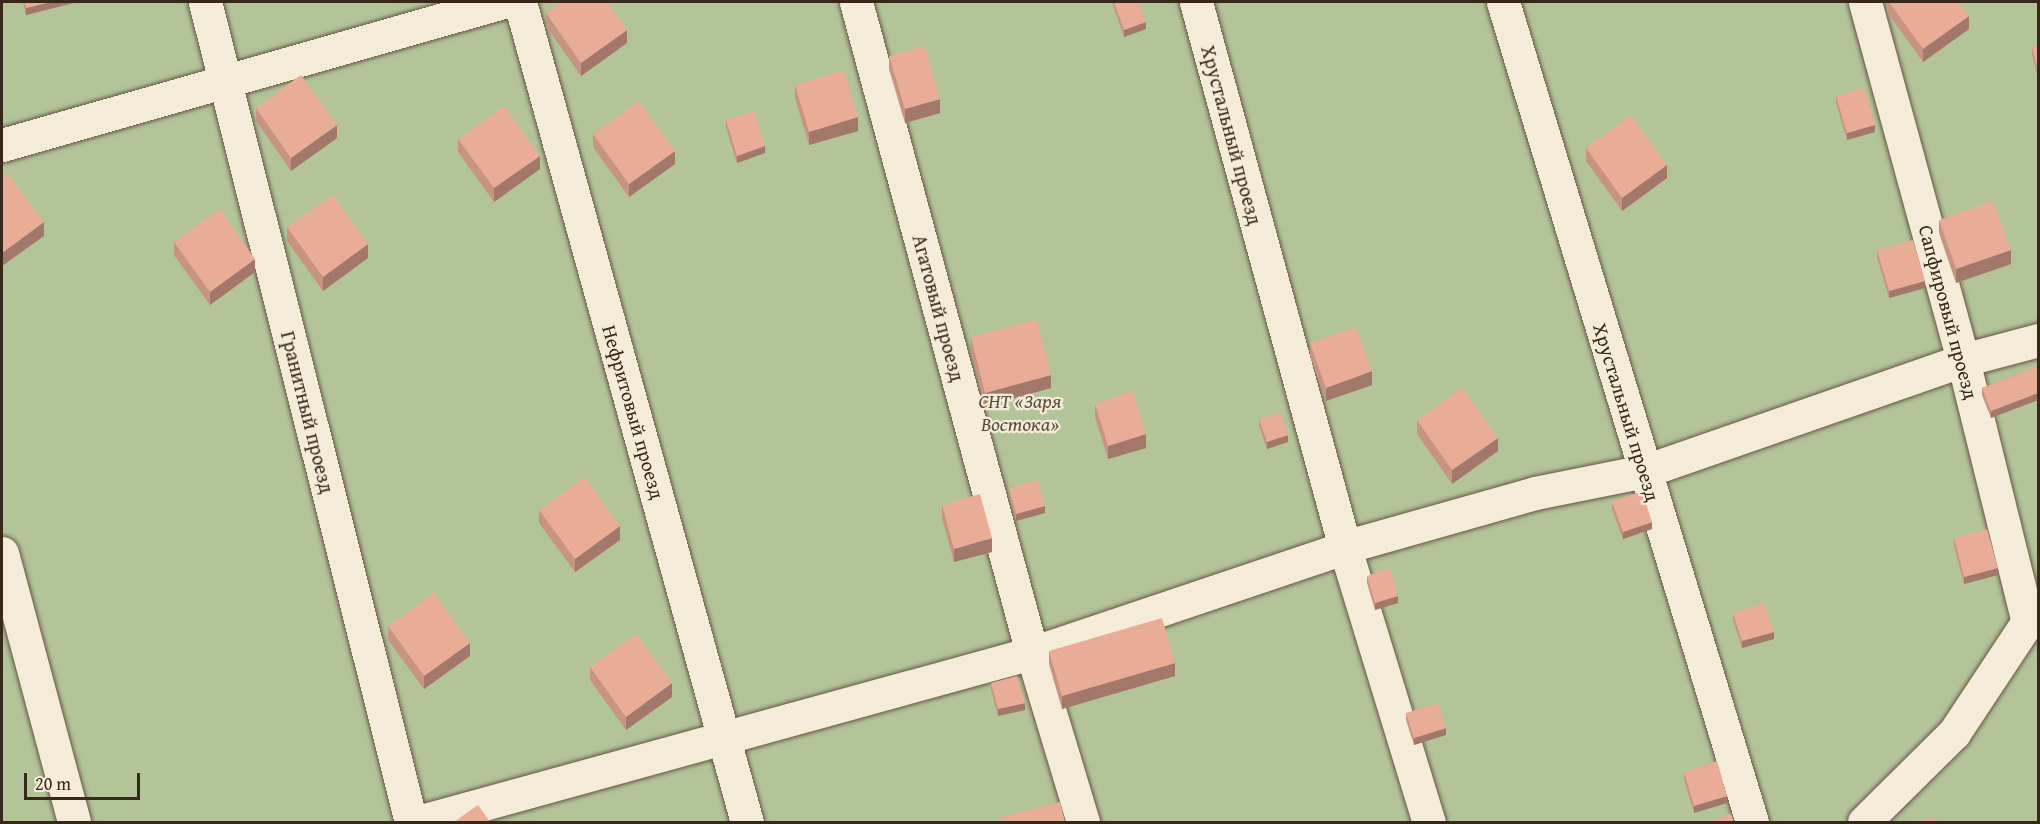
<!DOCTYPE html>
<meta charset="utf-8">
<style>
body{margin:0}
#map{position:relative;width:2040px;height:824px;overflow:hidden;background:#eee2c5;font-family:"Gentium Book Plus",serif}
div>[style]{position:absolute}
.green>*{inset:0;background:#b3c499}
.roads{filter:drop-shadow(0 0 2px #665645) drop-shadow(0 0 2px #665645)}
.minor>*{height:33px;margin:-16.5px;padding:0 16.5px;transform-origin:16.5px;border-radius:16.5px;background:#f4ecd9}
.wall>*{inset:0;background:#c89482}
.shaded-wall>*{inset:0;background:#a2786a}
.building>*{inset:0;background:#e8ac97}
span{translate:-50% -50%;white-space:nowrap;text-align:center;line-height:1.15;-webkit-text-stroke:4.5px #f4ecd9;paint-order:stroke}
.street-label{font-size:20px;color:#38281a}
.park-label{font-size:20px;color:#574f3a;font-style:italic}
.frame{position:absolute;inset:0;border:3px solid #38281a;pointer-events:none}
.scale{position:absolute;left:24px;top:773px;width:116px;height:27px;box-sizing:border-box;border:3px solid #38281a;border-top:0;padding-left:8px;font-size:18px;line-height:21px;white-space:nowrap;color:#38281a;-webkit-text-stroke:4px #f4ecd9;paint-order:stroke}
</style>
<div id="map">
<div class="green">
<div style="clip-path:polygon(2px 2px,2038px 2px,2038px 822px,2px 822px)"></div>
</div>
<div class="roads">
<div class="minor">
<div style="left:205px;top:2px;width:845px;rotate:75.9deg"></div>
<div style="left:520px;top:2px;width:851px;rotate:74.53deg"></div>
<div style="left:856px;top:2px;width:674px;rotate:74.87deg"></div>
<div style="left:1032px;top:653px;width:177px;rotate:73.2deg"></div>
<div style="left:1196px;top:2px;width:566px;rotate:74.74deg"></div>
<div style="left:1345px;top:548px;width:287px;rotate:73deg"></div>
<div style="left:1503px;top:2px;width:857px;rotate:73.11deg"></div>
<div style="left:1865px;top:2px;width:371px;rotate:74.7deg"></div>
<div style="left:1963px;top:360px;width:271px;rotate:76.1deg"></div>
<div style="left:2px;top:145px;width:521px;rotate:-15.93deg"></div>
<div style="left:2px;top:553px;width:278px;rotate:75deg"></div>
<div style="left:418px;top:822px;width:637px;rotate:-15.39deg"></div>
<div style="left:1032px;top:653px;width:341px;rotate:-18.6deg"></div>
<div style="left:1355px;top:544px;width:187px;rotate:-15.8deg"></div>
<div style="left:1535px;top:493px;width:112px;rotate:-11.3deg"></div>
<div style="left:1645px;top:471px;width:337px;rotate:-19.2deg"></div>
<div style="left:1963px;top:360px;width:78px;rotate:-14.9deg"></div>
<div style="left:1864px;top:822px;width:127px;rotate:-44.7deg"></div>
<div style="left:1954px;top:733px;width:152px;rotate:-56.5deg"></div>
</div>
</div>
<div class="wall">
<div style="clip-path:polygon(23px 2px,73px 2px,73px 3px,26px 15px)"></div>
<div style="clip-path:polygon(1112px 2px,1139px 2px,1146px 29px,1124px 37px)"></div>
<div style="clip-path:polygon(1887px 2px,1958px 2px,1969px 29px,1923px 62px,1887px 12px)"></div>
<div style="clip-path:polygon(546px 13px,627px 43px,581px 76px,546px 26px)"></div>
<div style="clip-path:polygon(2038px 45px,2038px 78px,2032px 54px,2032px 47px)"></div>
<div style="clip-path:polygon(889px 56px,940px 113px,905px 123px,889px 69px)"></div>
<div style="clip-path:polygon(795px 85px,858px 131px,809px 145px,795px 98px)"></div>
<div style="clip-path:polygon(1836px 96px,1875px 132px,1847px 140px,1836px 103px)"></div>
<div style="clip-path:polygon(256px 108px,337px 138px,291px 171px,256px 121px)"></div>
<div style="clip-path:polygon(726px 120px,765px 153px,737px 163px,726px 127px)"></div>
<div style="clip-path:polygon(593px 134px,675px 164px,629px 197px,593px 147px)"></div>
<div style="clip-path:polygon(458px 139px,540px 169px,494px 202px,458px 152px)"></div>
<div style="clip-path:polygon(1586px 148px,1667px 178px,1622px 211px,1586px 161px)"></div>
<div style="clip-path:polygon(1939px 220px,2011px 264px,1956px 283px,1939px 233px)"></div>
<div style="clip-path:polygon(287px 227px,368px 258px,323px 291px,287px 241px)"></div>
<div style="clip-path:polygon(174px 242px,255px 272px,210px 305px,174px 255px)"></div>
<div style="clip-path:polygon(1877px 250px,1925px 288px,1889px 298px,1877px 257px)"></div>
<div style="clip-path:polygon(971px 337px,1051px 388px,985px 406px,971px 351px)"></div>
<div style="clip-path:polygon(1310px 343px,1372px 385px,1326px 401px,1310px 356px)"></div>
<div style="clip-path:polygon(2038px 366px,2038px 400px,1991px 418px,1982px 395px,1982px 388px)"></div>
<div style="clip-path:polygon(1095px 404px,1146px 448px,1108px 459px,1095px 417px)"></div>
<div style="clip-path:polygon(1259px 419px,1288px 442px,1267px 449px,1259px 426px)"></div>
<div style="clip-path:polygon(1417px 420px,1498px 451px,1452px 484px,1417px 434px)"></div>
<div style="clip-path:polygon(1009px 488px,1045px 513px,1016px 521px,1009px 495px)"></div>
<div style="clip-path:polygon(1612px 502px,1652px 529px,1623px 539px,1612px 509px)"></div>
<div style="clip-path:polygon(942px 505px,992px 552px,954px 562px,942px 518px)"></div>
<div style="clip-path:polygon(539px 510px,620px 540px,575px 572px,539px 523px)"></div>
<div style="clip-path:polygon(1954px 538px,1998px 575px,1964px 584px,1954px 545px)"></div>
<div style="clip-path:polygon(1367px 576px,1398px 603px,1375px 610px,1367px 583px)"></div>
<div style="clip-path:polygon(1733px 613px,1774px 639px,1742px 648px,1733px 620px)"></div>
<div style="clip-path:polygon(388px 626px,470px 656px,424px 689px,388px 640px)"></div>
<div style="clip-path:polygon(1049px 651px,1175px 676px,1062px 709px,1049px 664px)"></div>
<div style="clip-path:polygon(590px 667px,672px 697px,626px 730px,590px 680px)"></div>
<div style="clip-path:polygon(991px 683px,1025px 710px,998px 716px,991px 690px)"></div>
<div style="clip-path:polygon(1406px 713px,1446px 735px,1414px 745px,1406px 720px)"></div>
<div style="clip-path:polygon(1684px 772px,1727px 803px,1694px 813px,1684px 779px)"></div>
</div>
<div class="shaded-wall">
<div style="clip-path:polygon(51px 2px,73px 2px,73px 3px,26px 15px,26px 8px)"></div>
<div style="clip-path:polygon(1969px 16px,1969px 29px,1923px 62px,1923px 49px)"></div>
<div style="clip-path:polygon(1146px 22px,1146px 29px,1124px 37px,1124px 30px)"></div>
<div style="clip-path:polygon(627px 30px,627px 43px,581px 76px,581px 63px)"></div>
<div style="clip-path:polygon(940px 99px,940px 113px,905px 123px,905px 109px)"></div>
<div style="clip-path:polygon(858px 117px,858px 131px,809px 145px,809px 132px)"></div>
<div style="clip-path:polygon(337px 125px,337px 138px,291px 171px,291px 158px)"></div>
<div style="clip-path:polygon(1875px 125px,1875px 132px,1847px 140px,1847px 133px)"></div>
<div style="clip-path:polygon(765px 146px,765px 153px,737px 163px,737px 156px)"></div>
<div style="clip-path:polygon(675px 151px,675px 164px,629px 197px,629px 184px)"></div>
<div style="clip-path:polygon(540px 156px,540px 169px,494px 202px,494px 188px)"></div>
<div style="clip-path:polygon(1667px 165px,1667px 178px,1622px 211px,1622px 198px)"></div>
<div style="clip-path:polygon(44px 222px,44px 236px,2px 266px,2px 253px)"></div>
<div style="clip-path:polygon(368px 244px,368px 258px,323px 291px,323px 277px)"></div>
<div style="clip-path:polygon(2011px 250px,2011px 264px,1956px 283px,1956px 269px)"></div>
<div style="clip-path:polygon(255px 259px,255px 272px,210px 305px,210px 292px)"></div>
<div style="clip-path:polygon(1925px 281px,1925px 288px,1889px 298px,1889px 291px)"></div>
<div style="clip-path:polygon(1372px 371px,1372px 385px,1326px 401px,1326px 388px)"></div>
<div style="clip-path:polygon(1051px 375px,1051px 388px,985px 406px,985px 393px)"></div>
<div style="clip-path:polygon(2038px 393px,2038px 400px,1991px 418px,1991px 411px)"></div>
<div style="clip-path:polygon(1146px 434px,1146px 448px,1108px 459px,1108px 446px)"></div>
<div style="clip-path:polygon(1288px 435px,1288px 442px,1267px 449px,1267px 442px)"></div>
<div style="clip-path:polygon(1498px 438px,1498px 451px,1452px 484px,1452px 470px)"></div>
<div style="clip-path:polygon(1045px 506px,1045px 513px,1016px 521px,1016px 514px)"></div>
<div style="clip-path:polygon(1652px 522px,1652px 529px,1623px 539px,1623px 532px)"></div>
<div style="clip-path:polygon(620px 526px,620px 540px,575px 572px,575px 559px)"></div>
<div style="clip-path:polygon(992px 538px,992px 552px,954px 562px,954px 549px)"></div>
<div style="clip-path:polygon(1998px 568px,1998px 575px,1964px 584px,1964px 577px)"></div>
<div style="clip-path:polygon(1398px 596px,1398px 603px,1375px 610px,1375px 603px)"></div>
<div style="clip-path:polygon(1774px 632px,1774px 639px,1742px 648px,1742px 641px)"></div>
<div style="clip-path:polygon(470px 643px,470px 656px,424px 689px,424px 676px)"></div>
<div style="clip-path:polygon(1175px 663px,1175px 676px,1062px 709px,1062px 696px)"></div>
<div style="clip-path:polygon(672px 683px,672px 697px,626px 730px,626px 717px)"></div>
<div style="clip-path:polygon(1025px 703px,1025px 710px,998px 716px,998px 709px)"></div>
<div style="clip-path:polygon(1446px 728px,1446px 735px,1414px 745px,1414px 738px)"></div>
<div style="clip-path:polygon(1727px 796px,1727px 803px,1694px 813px,1694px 806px)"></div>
</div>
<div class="building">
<div style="clip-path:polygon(25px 2px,51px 2px,26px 8px)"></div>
<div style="clip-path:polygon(562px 2px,607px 2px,627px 30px,581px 63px,546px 13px)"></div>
<div style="clip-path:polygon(1114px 2px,1139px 2px,1146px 22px,1124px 30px)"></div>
<div style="clip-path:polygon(1889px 2px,1958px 2px,1969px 16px,1923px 49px)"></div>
<div style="clip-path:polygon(2038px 45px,2038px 71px,2032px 47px)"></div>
<div style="clip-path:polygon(925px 46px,940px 99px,905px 109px,889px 56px)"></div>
<div style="clip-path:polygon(844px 70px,858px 117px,809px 132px,795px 85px)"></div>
<div style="clip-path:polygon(301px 75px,337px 125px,291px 158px,256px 108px)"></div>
<div style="clip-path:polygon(1864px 88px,1875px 125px,1847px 133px,1836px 96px)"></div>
<div style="clip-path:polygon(639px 101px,675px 151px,629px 184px,593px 134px)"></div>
<div style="clip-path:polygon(504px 106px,540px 156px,494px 188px,458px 139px)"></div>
<div style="clip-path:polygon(754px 111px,765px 146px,737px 156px,726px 120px)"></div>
<div style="clip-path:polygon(1631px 115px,1667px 165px,1622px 198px,1586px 148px)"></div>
<div style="clip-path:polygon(7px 173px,44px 222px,2px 253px,2px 177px)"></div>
<div style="clip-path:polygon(333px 195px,368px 244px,323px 277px,287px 227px)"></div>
<div style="clip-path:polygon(1993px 201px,2011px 250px,1956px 269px,1939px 220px)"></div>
<div style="clip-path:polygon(220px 209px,255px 259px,210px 292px,174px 242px)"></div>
<div style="clip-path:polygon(1913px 240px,1925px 281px,1889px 291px,1877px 250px)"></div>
<div style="clip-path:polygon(1037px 320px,1051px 375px,985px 393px,971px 337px)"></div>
<div style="clip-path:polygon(1356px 327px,1372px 371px,1326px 388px,1310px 343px)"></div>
<div style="clip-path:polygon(2038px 366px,2038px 393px,1991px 411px,1982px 388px)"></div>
<div style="clip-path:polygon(1462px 388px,1498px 438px,1452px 470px,1417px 420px)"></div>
<div style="clip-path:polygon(1133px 391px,1146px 434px,1108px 446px,1095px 404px)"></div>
<div style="clip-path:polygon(1281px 413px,1288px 435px,1267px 442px,1259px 419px)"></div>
<div style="clip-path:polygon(585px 477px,620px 526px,575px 559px,539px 510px)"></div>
<div style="clip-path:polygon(1038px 480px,1045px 506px,1016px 514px,1009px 488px)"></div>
<div style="clip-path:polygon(1642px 491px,1652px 522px,1623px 532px,1612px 502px)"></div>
<div style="clip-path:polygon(980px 494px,992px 538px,954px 549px,942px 505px)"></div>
<div style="clip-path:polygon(1987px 529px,1998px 568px,1964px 577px,1954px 538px)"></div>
<div style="clip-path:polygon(1390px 568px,1398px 596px,1375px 603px,1367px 576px)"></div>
<div style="clip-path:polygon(434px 593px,470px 643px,424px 676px,388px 626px)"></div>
<div style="clip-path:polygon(1764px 603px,1774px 632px,1742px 641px,1733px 613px)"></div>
<div style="clip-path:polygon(1162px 618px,1175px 663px,1062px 696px,1049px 651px)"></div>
<div style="clip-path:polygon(636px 634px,672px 683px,626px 717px,590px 667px)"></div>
<div style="clip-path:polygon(1017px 676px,1025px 703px,998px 709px,991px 683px)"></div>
<div style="clip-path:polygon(1438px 703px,1446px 728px,1414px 738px,1406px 713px)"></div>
<div style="clip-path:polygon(1717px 761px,1727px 796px,1694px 806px,1684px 772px)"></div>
<div style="clip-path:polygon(1060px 802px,1065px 822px,1000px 822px,999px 818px)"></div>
<div style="clip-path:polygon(478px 805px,490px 822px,454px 822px)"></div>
<div style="clip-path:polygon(1731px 814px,1734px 822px,1707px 822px)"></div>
<div style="clip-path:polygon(1929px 816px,1938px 822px,1924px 822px)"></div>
</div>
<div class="street-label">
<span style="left:1232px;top:135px;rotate:75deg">Хрустальный проезд</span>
<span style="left:939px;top:308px;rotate:75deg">Агатовый проезд</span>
<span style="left:1949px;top:312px;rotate:75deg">Сапфировый проезд</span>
<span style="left:308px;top:412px;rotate:76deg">Гранитный проезд</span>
<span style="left:634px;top:412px;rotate:74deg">Нефритовый проезд</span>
<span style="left:1627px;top:412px;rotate:73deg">Хрустальный проезд</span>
</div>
<div class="park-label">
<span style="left:1020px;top:412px">СНТ «Заря<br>Востока»</span>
</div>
<div class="frame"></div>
<div class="scale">20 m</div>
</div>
